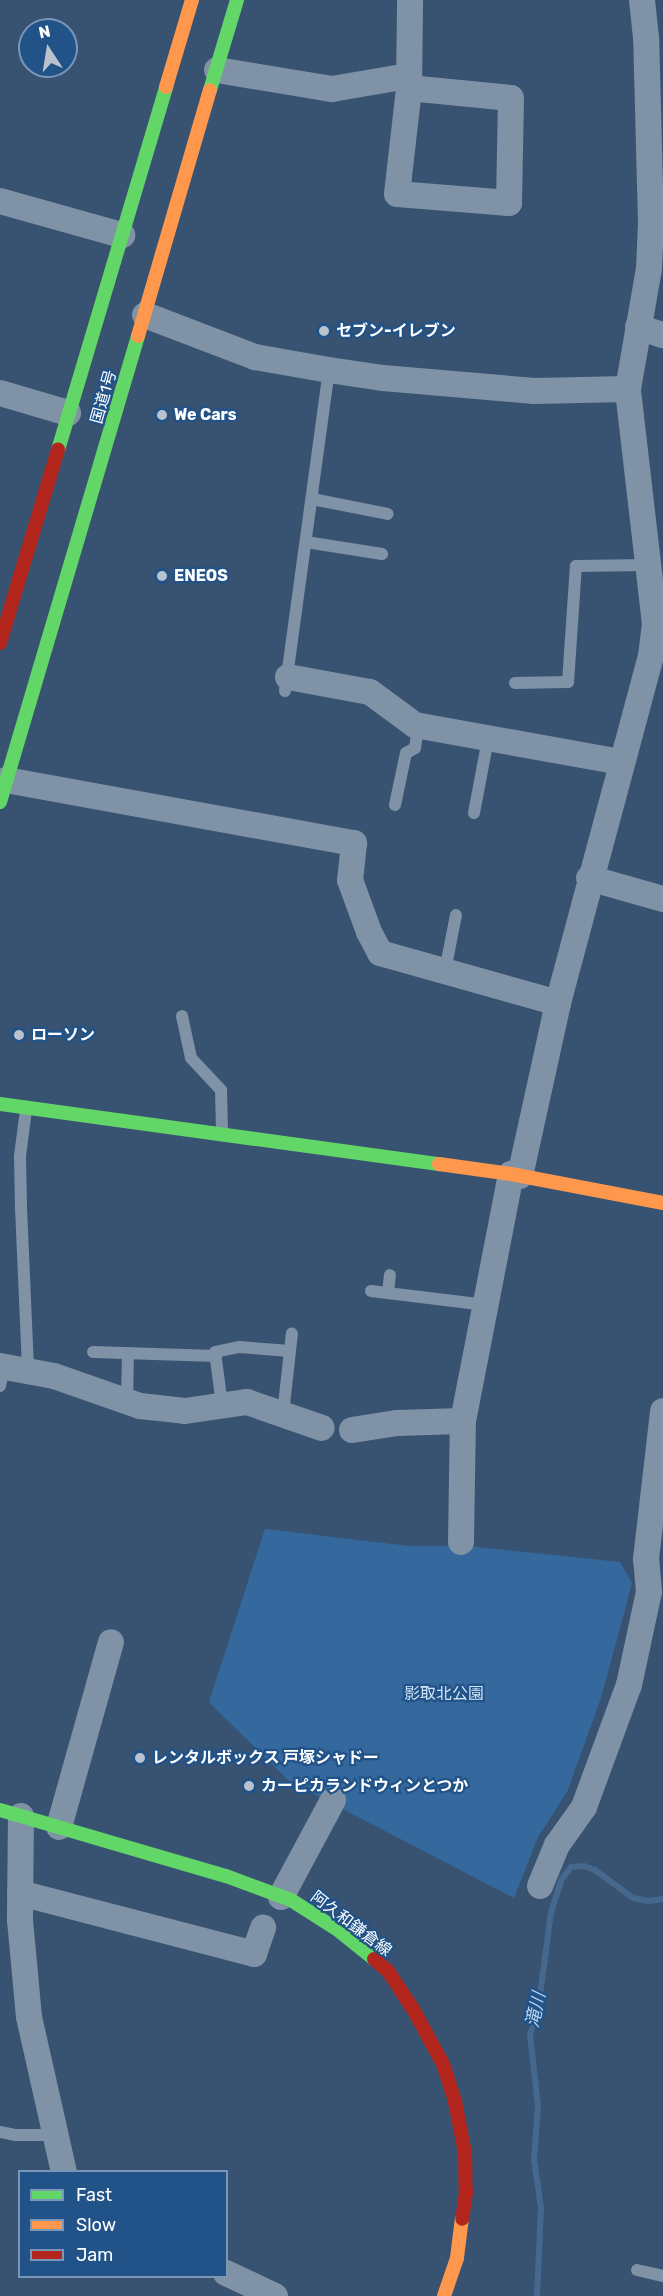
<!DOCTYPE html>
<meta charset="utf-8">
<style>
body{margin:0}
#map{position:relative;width:663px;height:2296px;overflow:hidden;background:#385371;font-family:Rubik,"Noto Sans JP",sans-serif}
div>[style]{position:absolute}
.green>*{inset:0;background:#35699e}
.stream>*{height:6px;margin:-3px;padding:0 3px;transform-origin:3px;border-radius:3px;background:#46688d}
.lane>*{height:12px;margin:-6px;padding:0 6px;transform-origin:6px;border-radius:6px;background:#7f92a6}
.street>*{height:26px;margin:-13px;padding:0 13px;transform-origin:13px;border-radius:13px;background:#7f92a6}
.fast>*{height:14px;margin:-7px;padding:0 7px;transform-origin:7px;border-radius:7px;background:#63d668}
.slow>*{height:14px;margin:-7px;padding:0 7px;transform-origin:7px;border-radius:7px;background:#ff974d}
.jam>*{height:14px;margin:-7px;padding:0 7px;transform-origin:7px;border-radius:7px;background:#b3261e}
.dots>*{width:16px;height:16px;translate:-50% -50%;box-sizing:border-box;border:3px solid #215288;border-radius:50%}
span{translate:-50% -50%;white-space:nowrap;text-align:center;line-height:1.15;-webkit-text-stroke:4.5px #215288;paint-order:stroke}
.poi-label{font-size:16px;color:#fff;font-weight:700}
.left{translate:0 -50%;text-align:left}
.street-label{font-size:16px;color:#fff}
.park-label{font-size:16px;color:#d0e4f7}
.water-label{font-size:18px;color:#b8d4f1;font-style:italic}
.legend{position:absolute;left:18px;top:2170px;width:210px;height:108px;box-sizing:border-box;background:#215288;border:2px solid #7a97b8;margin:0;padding:8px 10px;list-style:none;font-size:18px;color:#fff}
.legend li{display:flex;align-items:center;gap:12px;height:30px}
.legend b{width:30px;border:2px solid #7a97b8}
.north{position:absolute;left:18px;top:18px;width:60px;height:60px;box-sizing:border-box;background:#215288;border:2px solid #7a97b8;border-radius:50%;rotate:348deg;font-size:16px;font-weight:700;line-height:24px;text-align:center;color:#fff}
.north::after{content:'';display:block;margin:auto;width:21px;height:27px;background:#b9c3cd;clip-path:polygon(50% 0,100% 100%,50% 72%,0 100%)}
</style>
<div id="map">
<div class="green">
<div style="clip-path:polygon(265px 1529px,409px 1546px,466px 1546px,620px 1562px,632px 1583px,601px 1698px,567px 1792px,538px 1837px,514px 1898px,289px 1781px,209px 1702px)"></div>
</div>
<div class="stream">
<div style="left:537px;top:2296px;width:88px;rotate:-87.4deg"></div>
<div style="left:541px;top:2208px;width:49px;rotate:-98.1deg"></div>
<div style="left:534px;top:2159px;width:53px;rotate:-85.7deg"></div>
<div style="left:538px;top:2106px;width:71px;rotate:-96.4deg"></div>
<div style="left:530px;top:2035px;width:33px;rotate:-74deg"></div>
<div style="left:539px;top:2003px;width:92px;rotate:-82.5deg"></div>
<div style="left:551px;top:1912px;width:35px;rotate:-72deg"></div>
<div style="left:562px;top:1879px;width:15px;rotate:-53deg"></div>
<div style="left:571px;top:1867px;width:13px;rotate:-4deg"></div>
<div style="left:584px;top:1866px;width:12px;rotate:20deg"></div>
<div style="left:595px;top:1870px;width:47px;rotate:36.4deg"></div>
<div style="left:633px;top:1898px;width:15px;rotate:11deg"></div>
<div style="left:648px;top:1901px;width:15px;rotate:-8deg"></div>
</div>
<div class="lane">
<div style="left:312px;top:499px;width:77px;rotate:11.2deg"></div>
<div style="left:306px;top:542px;width:77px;rotate:9deg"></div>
<div style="left:515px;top:683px;width:53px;rotate:-1.1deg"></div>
<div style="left:568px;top:682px;width:116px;rotate:-86.1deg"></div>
<div style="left:576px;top:566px;width:71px;rotate:-0.8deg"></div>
<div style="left:285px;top:691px;width:324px;rotate:-82.2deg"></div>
<div style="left:395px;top:805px;width:53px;rotate:-78.1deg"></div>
<div style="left:406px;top:753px;width:10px;rotate:-29deg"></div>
<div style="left:415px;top:748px;width:22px;rotate:-82deg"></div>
<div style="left:474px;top:813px;width:75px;rotate:-79.3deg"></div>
<div style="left:445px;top:971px;width:57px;rotate:-78.9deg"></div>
<div style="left:182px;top:1016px;width:43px;rotate:77.9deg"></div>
<div style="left:191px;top:1058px;width:44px;rotate:46.8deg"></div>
<div style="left:221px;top:1090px;width:42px;rotate:88.6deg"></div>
<div style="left:26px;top:1110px;width:46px;rotate:97.4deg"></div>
<div style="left:20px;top:1156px;width:52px;rotate:88.9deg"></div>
<div style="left:21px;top:1208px;width:162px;rotate:87.5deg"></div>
<div style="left:371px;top:1291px;width:116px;rotate:6.9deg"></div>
<div style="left:388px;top:1293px;width:18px;rotate:-84deg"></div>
<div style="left:93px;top:1352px;width:123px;rotate:1.9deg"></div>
<div style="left:0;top:1386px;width:20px;rotate:-79deg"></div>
<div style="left:127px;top:1401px;width:46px;rotate:-88.8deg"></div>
<div style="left:222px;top:1405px;width:53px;rotate:-97.5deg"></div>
<div style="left:215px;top:1352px;width:25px;rotate:-12deg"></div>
<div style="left:239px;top:1347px;width:51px;rotate:4.5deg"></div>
<div style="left:283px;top:1414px;width:81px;rotate:-83.7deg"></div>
<div style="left:0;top:2132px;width:15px;rotate:11deg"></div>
<div style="left:15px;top:2135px;width:43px"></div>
<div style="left:637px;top:2270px;width:27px;rotate:13deg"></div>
</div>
<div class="street">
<div style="left:217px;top:70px;width:117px;rotate:9.4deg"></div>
<div style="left:332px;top:89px;width:77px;rotate:-9.7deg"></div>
<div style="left:409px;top:88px;width:102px;rotate:5.6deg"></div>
<div style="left:511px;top:98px;width:105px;rotate:91.1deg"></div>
<div style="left:509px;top:203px;width:112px;rotate:-175.4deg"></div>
<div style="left:397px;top:194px;width:107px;rotate:-83.5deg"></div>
<div style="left:409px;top:88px;width:88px;rotate:-89.3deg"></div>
<div style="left:0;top:201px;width:127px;rotate:15.6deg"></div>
<div style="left:145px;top:315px;width:118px;rotate:20.9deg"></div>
<div style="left:255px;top:357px;width:75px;rotate:10deg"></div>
<div style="left:329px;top:370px;width:55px;rotate:8.4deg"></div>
<div style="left:383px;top:378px;width:152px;rotate:4.9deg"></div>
<div style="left:534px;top:391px;width:94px;rotate:-1.2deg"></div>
<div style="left:638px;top:327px;width:26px;rotate:18deg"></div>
<div style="left:0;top:393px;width:71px;rotate:16.4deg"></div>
<div style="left:288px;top:677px;width:83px;rotate:10.4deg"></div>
<div style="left:370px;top:692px;width:56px;rotate:36.3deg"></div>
<div style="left:415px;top:725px;width:209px;rotate:10.2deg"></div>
<div style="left:6px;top:780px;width:354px;rotate:10.3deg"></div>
<div style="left:354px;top:843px;width:37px;rotate:96deg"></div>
<div style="left:350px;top:880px;width:55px;rotate:69.9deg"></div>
<div style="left:369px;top:932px;width:24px;rotate:62deg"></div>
<div style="left:380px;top:953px;width:185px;rotate:15.7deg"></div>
<div style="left:589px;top:878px;width:77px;rotate:15.8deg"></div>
<div style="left:520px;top:1176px;width:177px;rotate:-77.6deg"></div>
<div style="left:558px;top:1003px;width:359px;rotate:-75deg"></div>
<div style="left:651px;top:656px;width:32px;rotate:-83deg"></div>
<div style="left:655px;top:624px;width:237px;rotate:-96.6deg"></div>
<div style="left:628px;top:389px;width:122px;rotate:-80.1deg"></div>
<div style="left:649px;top:269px;width:46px;rotate:-87.5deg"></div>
<div style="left:651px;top:223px;width:185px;rotate:-91.5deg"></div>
<div style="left:646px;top:38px;width:38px;rotate:-96deg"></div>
<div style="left:0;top:1366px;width:55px;rotate:10.5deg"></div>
<div style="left:54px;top:1376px;width:91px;rotate:19.2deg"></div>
<div style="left:140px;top:1406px;width:45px;rotate:6.3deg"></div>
<div style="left:185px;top:1411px;width:63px;rotate:-8.3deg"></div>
<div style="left:247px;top:1402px;width:79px;rotate:19.1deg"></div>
<div style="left:352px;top:1430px;width:46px;rotate:-8.8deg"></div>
<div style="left:397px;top:1423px;width:66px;rotate:-1.7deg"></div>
<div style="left:461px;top:1542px;width:121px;rotate:-89.1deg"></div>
<div style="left:463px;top:1421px;width:252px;rotate:-79deg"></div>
<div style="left:21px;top:1816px;width:104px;rotate:90.6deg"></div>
<div style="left:20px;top:1920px;width:97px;rotate:84.7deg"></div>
<div style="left:29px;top:2017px;width:159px;rotate:77.3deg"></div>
<div style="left:59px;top:1827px;width:192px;rotate:-74.3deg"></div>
<div style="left:540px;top:1886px;width:44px;rotate:-67.5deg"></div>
<div style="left:557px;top:1845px;width:47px;rotate:-54.6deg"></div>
<div style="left:584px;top:1807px;width:130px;rotate:-69.8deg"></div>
<div style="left:629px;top:1685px;width:95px;rotate:-77.9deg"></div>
<div style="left:649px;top:1592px;width:33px;rotate:-95deg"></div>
<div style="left:646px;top:1559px;width:149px;rotate:-83.4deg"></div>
<div style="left:20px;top:1893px;width:242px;rotate:14.6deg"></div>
<div style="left:254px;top:1954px;width:28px;rotate:-71deg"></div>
<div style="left:281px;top:1897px;width:110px;rotate:-61.8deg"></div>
<div style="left:226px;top:2273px;width:54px;rotate:25.1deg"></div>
</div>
<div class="fast">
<div style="left:210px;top:90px;width:94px;rotate:-73.3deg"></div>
<div style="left:58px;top:450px;width:379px;rotate:-73.4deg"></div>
<div style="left:0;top:802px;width:486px;rotate:-73.5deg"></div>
<div style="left:0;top:1104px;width:443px;rotate:7.8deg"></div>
<div style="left:0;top:1810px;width:235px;rotate:16.3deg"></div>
<div style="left:226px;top:1876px;width:69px;rotate:20.3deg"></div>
<div style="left:291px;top:1900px;width:56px;rotate:32.6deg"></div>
<div style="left:338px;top:1930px;width:46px;rotate:38.9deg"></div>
</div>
<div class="slow">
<div style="left:166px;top:87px;width:91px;rotate:-73.4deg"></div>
<div style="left:138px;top:336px;width:256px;rotate:-73.7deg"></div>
<div style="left:439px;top:1164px;width:73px;rotate:7.9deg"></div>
<div style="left:511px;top:1174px;width:155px;rotate:10.8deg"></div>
<div style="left:444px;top:2296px;width:40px;rotate:-71.1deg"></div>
<div style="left:457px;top:2258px;width:39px;rotate:-83deg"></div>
</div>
<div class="jam">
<div style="left:0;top:643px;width:202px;rotate:-73.3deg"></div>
<div style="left:374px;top:1959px;width:18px;rotate:41deg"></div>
<div style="left:388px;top:1971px;width:45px;rotate:56.7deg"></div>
<div style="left:413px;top:2009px;width:63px;rotate:61.4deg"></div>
<div style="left:443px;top:2064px;width:40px;rotate:72deg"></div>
<div style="left:455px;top:2102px;width:52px;rotate:78.9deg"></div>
<div style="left:465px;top:2153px;width:39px;rotate:89deg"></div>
<div style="left:466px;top:2192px;width:27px;rotate:98deg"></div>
</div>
<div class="dots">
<div style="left:324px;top:331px;background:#b9c3cd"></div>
<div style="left:162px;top:415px;background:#b9c3cd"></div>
<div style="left:162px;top:576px;background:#b9c3cd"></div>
<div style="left:19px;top:1035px;background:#b9c3cd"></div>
<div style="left:140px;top:1758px;background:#b9c3cd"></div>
<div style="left:249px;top:1786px;background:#b9c3cd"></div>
</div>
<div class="poi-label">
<span class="left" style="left:336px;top:331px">セブン-イレブン</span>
<span class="left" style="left:174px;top:415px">We Cars</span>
<span class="left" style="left:174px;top:576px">ENEOS</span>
<span class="left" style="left:31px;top:1035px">ローソン</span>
<span class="left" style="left:152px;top:1758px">レンタルボックス 戸塚シャドー</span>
<span class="left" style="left:261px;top:1786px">カーピカランドウィンとつか</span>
</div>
<div class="street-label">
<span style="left:104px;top:397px;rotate:-74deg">国道1号</span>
<span style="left:351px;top:1924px;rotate:37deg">阿久和鎌倉線</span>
</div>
<div class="park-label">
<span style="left:444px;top:1694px">影取北公園</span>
</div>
<div class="water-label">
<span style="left:536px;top:2010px;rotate:-78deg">滝川</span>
</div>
<ul class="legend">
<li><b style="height:8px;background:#63d668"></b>Fast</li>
<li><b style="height:8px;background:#ff974d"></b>Slow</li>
<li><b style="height:8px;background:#b3261e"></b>Jam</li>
</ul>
<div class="north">N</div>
</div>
